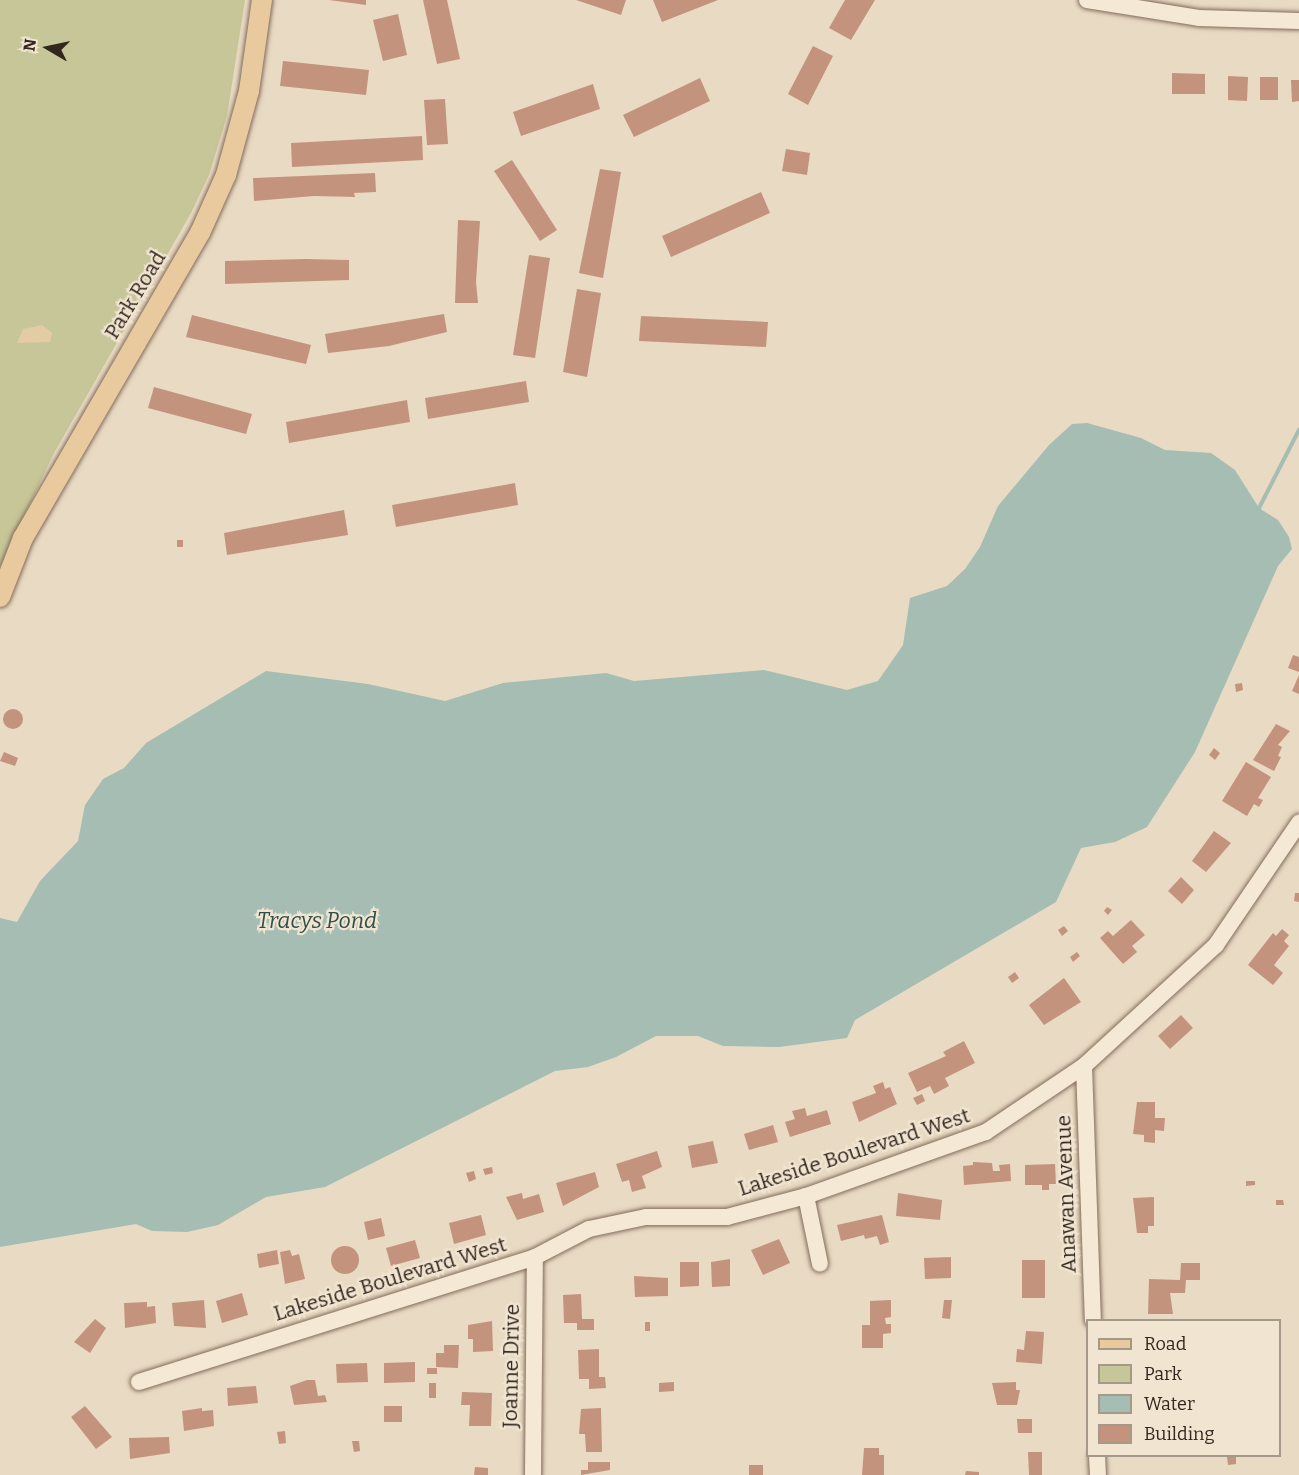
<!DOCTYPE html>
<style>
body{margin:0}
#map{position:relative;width:1299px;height:1475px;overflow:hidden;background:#e9dac3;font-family:Bitter,serif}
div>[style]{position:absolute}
.green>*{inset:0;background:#c6c698}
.sand>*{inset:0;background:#e3cba3}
.water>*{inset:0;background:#a5bdb3}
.stream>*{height:4px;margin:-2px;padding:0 2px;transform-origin:2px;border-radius:2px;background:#a5bdb3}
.building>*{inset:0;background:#c4937d}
.round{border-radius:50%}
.roads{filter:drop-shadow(0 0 2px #826c5c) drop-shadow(0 0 2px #826c5c)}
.minor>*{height:16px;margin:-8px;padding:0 8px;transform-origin:8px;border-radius:8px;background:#f5e8d5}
.major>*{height:20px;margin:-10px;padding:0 10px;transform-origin:10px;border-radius:10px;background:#e9ca9e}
span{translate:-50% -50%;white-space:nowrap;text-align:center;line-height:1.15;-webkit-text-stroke:4.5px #f1e5d2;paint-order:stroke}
.street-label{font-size:21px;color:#33261e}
.water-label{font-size:22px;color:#2f514b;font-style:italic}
.legend{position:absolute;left:1086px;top:1319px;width:195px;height:138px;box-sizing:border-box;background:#f1e5d2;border:2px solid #a5998a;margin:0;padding:8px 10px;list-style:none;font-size:18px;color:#33261e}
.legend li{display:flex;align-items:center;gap:12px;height:30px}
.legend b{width:30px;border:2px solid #a5998a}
.north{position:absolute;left:18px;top:18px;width:60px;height:60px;-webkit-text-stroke:4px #f1e5d2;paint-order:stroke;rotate:279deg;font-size:16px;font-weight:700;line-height:24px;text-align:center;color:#33261e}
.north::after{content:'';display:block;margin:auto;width:21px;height:27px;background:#33261e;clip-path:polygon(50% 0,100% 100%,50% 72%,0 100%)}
</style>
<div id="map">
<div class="green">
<div style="clip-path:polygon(0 0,245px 0,227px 116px,209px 175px,191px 213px,54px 453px,0 567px)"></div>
</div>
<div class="sand">
<div style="clip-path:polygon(42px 325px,52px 333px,50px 342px,17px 343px,23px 329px)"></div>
</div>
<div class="water">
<div style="clip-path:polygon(1087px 423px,1141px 438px,1165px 450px,1211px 453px,1235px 470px,1259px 508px,1278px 520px,1289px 537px,1292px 549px,1278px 566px,1195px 752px,1147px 827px,1115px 842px,1081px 848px,1056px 902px,855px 1020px,847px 1038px,779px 1047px,723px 1046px,698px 1036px,656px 1036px,616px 1057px,588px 1067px,555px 1071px,325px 1187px,266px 1197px,218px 1225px,187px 1232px,152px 1231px,136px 1224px,0 1247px,0 918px,17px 922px,40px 881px,78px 841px,85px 805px,103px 779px,124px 768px,146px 743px,266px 671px,368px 684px,445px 701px,503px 683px,606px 673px,634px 681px,764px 670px,847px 690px,878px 681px,903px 645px,910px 598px,947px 586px,965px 569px,980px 547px,998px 506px,1049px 445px,1072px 424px)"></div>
</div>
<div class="stream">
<div style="left:1259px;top:508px;width:88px;rotate:-62.9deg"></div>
</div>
<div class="building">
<div style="clip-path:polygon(329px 0,366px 0,366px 5px)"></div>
<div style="clip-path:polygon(423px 0,447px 0,460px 59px,437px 64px)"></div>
<div style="clip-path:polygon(576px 0,626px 0,621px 15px)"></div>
<div style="clip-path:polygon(653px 0,718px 0,662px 22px)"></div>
<div style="clip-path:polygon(845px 0,875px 0,851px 40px,829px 28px)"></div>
<div style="clip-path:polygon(398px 14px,407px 55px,383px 61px,373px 20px)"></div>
<div style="clip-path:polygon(813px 46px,833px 56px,808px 105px,788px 94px)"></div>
<div style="clip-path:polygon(283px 61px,369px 70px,366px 95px,280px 86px)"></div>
<div style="clip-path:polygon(1172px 73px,1205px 74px,1205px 94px,1172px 94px)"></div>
<div style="clip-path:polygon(1228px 76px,1248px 77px,1247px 101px,1228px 100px)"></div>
<div style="clip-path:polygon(1260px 77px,1278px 77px,1278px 100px,1260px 100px)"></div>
<div style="clip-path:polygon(700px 78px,710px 101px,634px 137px,623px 115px)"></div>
<div style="clip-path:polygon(1291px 80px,1299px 80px,1299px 101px,1292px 102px)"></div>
<div style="clip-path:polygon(593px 84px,600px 109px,521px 136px,513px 112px)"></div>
<div style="clip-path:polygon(445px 99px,448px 144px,427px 145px,424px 100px)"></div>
<div style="clip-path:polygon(422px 136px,423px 160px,292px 167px,291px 143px)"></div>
<div style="clip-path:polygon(786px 149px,810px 153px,807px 175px,782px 171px)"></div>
<div style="clip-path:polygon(512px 160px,557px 230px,540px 241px,494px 171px)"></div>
<div style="clip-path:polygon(600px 169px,621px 172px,603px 278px,579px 273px)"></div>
<div style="clip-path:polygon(375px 173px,376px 192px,354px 193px,355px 197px,314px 196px,254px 201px,253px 178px)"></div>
<div style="clip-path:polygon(761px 192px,770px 213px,671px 257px,662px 236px)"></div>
<div style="clip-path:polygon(458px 220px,480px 221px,476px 282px,478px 303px,455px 303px)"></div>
<div style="clip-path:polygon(529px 255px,550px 258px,535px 358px,513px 355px)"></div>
<div style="clip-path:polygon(306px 259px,349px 260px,349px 280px,225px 284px,225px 261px)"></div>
<div style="clip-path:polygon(577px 289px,601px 293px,587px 377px,563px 372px)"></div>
<div style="clip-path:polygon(444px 314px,447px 332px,389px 346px,328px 353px,325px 334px)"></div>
<div style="clip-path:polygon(192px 315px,311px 345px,306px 364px,186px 337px)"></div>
<div style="clip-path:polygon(641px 316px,768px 322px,766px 347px,639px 341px)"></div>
<div style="clip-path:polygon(526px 381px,529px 402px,428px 419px,425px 398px)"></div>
<div style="clip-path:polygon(154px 387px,252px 414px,246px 434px,148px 408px)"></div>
<div style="clip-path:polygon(407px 400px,410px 422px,289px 443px,286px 422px)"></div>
<div style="clip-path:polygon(515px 483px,518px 505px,396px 527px,392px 505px)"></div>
<div style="clip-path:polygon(344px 510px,348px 535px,227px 555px,224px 533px)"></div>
<div style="clip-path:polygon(177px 540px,183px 540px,183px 547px,177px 547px)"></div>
<div style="clip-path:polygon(1293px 655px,1299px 657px,1299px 672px,1288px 668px)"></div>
<div style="clip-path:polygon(1299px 675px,1299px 694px,1292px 691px)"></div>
<div style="clip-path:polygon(1242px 683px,1243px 690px,1236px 692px,1235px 684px)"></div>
<div class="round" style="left:3px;top:709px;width:20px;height:20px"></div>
<div style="clip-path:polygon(1276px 724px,1290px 731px,1278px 745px,1282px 747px,1278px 756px,1281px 757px,1274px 771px,1253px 760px)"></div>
<div style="clip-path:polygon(1214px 748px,1220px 753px,1215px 760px,1209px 755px)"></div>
<div style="clip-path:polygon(4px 752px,18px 758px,15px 766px,0 761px)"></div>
<div style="clip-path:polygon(1246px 762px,1271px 777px,1258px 798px,1263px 800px,1259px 807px,1254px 804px,1247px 816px,1222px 801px)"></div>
<div style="clip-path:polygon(1214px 831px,1231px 843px,1206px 872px,1192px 861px)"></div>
<div style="clip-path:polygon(1181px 877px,1194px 890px,1182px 904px,1168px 891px)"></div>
<div style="clip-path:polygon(1295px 893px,1299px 893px,1299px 902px,1294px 901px)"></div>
<div style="clip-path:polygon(1107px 907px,1112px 910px,1108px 915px,1104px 911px)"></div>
<div style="clip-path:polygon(1131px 920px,1145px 935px,1132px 946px,1137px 952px,1123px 964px,1100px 938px,1108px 931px,1113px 936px)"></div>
<div style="clip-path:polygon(1064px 926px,1068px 931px,1062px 936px,1058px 930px)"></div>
<div style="clip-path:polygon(1282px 929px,1289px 935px,1284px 941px,1289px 946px,1274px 965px,1283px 973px,1273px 985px,1248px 965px,1273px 933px,1276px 936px)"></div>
<div style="clip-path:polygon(1077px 952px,1080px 956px,1073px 962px,1070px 957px)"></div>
<div style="clip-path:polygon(1015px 972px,1019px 978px,1012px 983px,1008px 977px)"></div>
<div style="clip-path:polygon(1064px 978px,1081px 1002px,1044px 1025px,1029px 1005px)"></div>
<div style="clip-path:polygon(1181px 1015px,1193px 1028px,1170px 1049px,1158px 1036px)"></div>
<div style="clip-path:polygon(964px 1041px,975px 1063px,945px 1078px,949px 1086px,934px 1094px,930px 1086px,917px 1092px,908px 1073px,946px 1056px,943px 1052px)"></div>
<div style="clip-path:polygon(883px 1082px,885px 1089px,890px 1087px,897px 1104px,859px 1122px,852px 1102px,876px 1093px,873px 1086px)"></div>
<div style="clip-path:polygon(922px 1094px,925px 1101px,917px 1105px,913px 1098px)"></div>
<div style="clip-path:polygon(1137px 1102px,1155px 1102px,1155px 1118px,1165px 1118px,1164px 1131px,1155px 1130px,1155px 1143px,1144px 1142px,1144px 1135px,1133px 1134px)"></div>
<div style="clip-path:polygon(805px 1108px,807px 1116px,827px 1110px,831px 1124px,790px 1137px,785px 1122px,795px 1119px,792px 1111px)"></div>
<div style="clip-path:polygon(773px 1125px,778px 1142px,749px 1150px,744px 1134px)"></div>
<div style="clip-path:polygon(713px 1141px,718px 1163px,692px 1168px,688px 1146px)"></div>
<div style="clip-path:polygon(657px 1151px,662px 1167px,642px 1176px,646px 1188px,632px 1192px,629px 1180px,622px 1182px,616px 1164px)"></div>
<div style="clip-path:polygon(973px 1162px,992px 1163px,993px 1171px,1000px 1171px,999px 1165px,1010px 1164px,1011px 1181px,964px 1185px,963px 1166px,973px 1165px)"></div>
<div style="clip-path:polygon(1055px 1164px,1056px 1184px,1049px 1184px,1049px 1190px,1042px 1190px,1042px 1185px,1025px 1185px,1025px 1165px)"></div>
<div style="clip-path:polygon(492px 1167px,493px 1173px,485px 1175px,483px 1169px)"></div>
<div style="clip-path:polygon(474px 1171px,476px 1179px,469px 1182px,466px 1173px)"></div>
<div style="clip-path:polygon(595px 1172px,599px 1187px,563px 1206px,556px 1183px)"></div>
<div style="clip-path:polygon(1246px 1181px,1255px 1181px,1255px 1185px,1246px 1186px)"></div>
<div style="clip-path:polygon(522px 1193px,523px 1199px,539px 1194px,544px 1212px,517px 1220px,506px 1197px)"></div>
<div style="clip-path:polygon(898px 1193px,942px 1200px,940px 1220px,896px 1216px)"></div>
<div style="clip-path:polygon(1154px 1197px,1154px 1226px,1148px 1226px,1148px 1233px,1137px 1233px,1133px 1198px)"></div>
<div style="clip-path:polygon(1276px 1200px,1283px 1200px,1284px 1205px,1276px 1205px)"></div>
<div style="clip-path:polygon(481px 1215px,486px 1235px,454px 1244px,449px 1223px)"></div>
<div style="clip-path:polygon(882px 1215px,889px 1242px,880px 1245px,877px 1236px,865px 1239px,864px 1235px,841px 1241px,837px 1225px)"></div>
<div style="clip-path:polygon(381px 1218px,385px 1236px,368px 1240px,364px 1222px)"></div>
<div style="clip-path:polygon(779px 1239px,790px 1263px,763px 1275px,751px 1250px)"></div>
<div style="clip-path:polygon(415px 1240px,420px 1258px,391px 1266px,386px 1248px)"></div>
<div class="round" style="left:331px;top:1246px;width:28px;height:28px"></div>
<div style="clip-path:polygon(277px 1250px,279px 1264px,259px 1268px,257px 1254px)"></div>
<div style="clip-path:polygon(290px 1250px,292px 1256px,299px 1254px,305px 1279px,285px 1284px,280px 1252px)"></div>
<div style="clip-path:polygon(951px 1257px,951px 1278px,925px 1279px,924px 1258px)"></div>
<div style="clip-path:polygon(730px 1259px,730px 1286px,712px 1287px,711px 1262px)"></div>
<div style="clip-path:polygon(1022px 1260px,1045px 1260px,1045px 1298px,1022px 1298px)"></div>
<div style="clip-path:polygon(680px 1262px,699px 1262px,699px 1286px,680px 1287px)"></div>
<div style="clip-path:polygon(1181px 1263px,1200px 1263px,1200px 1280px,1186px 1280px,1185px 1293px,1170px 1293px,1173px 1314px,1148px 1314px,1149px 1279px,1180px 1280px)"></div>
<div style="clip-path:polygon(634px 1276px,668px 1278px,668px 1296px,635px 1297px)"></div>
<div style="clip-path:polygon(242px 1293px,248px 1315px,222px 1323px,216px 1301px)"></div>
<div style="clip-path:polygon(581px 1294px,582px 1319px,594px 1319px,594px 1330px,577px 1330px,577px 1323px,564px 1323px,563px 1295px)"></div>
<div style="clip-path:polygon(204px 1300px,206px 1328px,174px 1326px,172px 1303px)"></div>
<div style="clip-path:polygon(891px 1300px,891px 1317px,885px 1318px,886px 1324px,891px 1324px,891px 1333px,883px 1334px,883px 1348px,862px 1348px,862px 1325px,870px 1325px,870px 1301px)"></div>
<div style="clip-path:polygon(944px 1300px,952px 1300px,950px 1319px,942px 1318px)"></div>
<div style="clip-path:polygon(147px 1302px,147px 1307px,155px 1306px,156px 1323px,125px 1328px,124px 1303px)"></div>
<div style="clip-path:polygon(95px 1319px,106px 1328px,90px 1353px,74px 1342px)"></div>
<div style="clip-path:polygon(492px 1321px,493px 1351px,473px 1352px,473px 1339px,468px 1339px,468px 1325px)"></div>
<div style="clip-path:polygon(645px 1322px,650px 1322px,650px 1331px,645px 1331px)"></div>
<div style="clip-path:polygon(1026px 1331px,1044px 1332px,1042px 1364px,1016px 1362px,1017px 1349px,1024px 1350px)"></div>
<div style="clip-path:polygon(444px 1345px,459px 1345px,458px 1368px,436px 1367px,436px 1353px,444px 1353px)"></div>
<div style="clip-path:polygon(599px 1349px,599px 1377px,605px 1377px,606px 1388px,589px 1389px,589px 1379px,579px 1379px,578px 1350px)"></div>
<div style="clip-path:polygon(415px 1362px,415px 1382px,384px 1383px,384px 1363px)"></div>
<div style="clip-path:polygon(367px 1363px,368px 1382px,337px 1383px,336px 1364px)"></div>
<div style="clip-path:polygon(427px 1368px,437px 1368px,437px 1374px,427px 1374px)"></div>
<div style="clip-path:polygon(307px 1380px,315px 1380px,318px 1396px,325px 1395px,327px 1402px,294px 1405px,290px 1386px)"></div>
<div style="clip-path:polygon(674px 1382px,674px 1391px,659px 1392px,659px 1383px)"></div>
<div style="clip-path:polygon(1016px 1382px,1016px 1390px,1020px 1390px,1017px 1405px,997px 1405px,992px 1383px)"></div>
<div style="clip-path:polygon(429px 1383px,436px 1383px,436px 1398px,429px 1398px)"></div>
<div style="clip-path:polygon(256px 1386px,258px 1403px,228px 1406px,227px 1388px)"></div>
<div style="clip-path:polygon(462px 1392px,492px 1393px,491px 1426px,469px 1426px,470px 1405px,461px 1405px)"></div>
<div style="clip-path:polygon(85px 1406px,112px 1437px,96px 1449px,71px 1417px)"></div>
<div style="clip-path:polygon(384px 1406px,402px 1406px,402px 1422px,384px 1422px)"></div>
<div style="clip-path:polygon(202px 1408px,202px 1411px,213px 1410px,214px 1426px,184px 1431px,182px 1411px)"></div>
<div style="clip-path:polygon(601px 1408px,602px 1452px,586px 1452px,585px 1434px,579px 1434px,581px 1409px)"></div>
<div style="clip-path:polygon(1017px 1419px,1032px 1419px,1032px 1433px,1018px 1433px)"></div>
<div style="clip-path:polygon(285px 1431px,286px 1443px,279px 1444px,277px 1432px)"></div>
<div style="clip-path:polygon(169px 1437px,170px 1453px,130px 1459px,129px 1438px)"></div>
<div style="clip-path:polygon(352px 1441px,359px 1441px,360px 1451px,354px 1452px)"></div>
<div style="clip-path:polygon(864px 1448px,879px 1448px,879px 1455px,884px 1455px,884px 1475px,862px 1475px)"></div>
<div style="clip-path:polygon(1028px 1452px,1042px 1452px,1042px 1475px,1029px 1475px)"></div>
<div style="clip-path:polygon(1236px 1456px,1236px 1464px,1228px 1465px,1227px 1457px)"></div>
<div style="clip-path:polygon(588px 1462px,610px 1462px,610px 1470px,581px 1475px,581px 1470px,588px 1470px)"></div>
<div style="clip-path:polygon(749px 1465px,763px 1465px,763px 1475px,749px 1475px)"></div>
<div style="clip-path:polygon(475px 1467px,488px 1468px,488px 1475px,474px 1475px)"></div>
<div style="clip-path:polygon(966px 1471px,979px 1472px,979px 1475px,965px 1475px)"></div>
</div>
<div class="roads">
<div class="minor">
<div style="left:1087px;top:0;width:113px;rotate:9.1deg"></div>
<div style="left:1199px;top:18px;width:100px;rotate:1.7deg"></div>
<div style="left:1084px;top:1066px;width:254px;rotate:88deg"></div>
<div style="left:806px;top:1196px;width:69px;rotate:78.4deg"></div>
<div style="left:139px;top:1382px;width:415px;rotate:-17.5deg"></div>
<div style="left:535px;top:1257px;width:61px;rotate:-27.4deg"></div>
<div style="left:589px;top:1229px;width:58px;rotate:-11.9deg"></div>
<div style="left:646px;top:1217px;width:81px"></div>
<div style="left:727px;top:1217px;width:82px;rotate:-14.9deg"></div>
<div style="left:806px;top:1196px;width:191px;rotate:-19.6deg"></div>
<div style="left:986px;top:1132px;width:118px;rotate:-34deg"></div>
<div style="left:1084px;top:1066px;width:179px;rotate:-42.5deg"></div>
<div style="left:1216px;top:945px;width:148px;rotate:-55.8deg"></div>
<div style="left:1097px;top:1456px;width:19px;rotate:87deg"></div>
<div style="left:533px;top:1475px;width:218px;rotate:-89.5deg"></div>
</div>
<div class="major">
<div style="left:0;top:597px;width:63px;rotate:-68.7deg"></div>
<div style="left:23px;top:538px;width:353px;rotate:-59.9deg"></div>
<div style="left:200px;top:233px;width:64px;rotate:-65.9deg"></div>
<div style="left:226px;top:175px;width:87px;rotate:-74.7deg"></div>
<div style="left:249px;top:91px;width:92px;rotate:-81.9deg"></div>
</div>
</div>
<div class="street-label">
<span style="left:135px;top:295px;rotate:-59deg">Park Road</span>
<span style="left:854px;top:1152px;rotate:-18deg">Lakeside Boulevard West</span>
<span style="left:1066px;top:1194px;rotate:-92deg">Anawan Avenue</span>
<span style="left:390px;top:1279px;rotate:-17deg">Lakeside Boulevard West</span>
<span style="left:511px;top:1366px;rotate:-89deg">Joanne Drive</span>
</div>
<div class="water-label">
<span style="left:317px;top:921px">Tracys Pond</span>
</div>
<ul class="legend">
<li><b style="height:8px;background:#e9ca9e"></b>Road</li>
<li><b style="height:16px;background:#c6c698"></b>Park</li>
<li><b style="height:16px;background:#a5bdb3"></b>Water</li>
<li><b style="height:16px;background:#c4937d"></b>Building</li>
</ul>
<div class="north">N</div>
</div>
